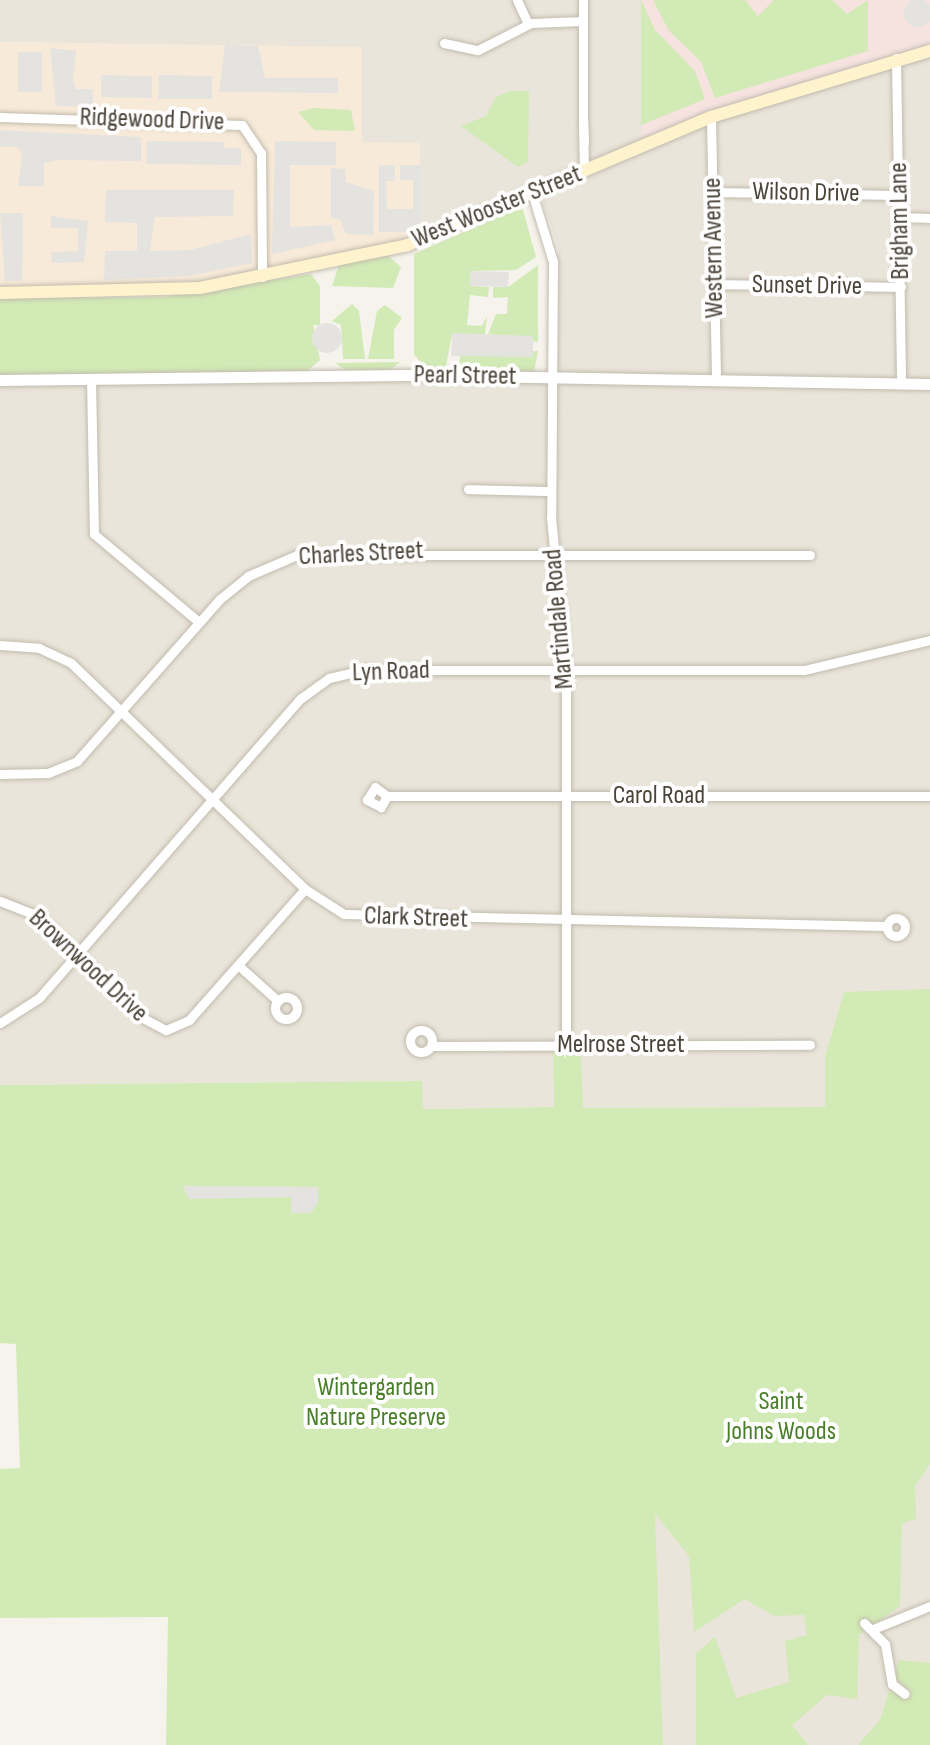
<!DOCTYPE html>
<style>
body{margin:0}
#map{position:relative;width:930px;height:1745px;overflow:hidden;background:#f6f3ec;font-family:"Sofia Sans Condensed",sans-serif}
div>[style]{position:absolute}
.residential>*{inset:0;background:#eae5da}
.commercial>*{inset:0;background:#f7ead8}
.medical>*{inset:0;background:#f6e3e0}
.green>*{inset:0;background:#d2eab5}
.parking>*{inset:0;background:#e5e3e0}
.round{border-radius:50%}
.roads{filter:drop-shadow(0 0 2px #c2bbae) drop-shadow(0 0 2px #c2bbae)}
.minor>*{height:9px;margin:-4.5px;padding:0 4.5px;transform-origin:4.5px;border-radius:4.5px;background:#fff}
.minor>.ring{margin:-4.5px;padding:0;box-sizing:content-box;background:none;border:9px solid #fff;border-radius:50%}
.tertiary>*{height:11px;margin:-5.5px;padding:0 5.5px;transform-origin:5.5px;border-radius:5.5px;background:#fff}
.secondary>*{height:12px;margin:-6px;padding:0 6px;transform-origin:6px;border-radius:6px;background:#fff3cd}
span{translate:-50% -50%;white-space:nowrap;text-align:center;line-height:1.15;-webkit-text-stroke:8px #fff;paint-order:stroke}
.street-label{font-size:26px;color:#4b4439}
.park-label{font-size:26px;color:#4a7f2a}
</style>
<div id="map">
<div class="residential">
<div style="clip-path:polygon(0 0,641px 0,641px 141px,420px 236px,362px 142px,362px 48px,0 42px)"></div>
<div style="clip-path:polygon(930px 57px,930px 1059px,825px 1057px,825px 1107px,583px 1108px,581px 1052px,566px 1051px,553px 1052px,554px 1107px,423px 1109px,421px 1081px,0 1085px,0 383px,555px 381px,558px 248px,541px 197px,719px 120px)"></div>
<div style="clip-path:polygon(930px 1362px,930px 1745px,663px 1745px,654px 1513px,903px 1364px)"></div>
</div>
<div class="commercial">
<div style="clip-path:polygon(0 42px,362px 47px,362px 142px,420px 143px,420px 236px,210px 283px,0 288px)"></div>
</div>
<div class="medical">
<div style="clip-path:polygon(641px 0,930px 0,930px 44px,641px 141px)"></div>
</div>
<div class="green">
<div style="clip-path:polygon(641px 0,655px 30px,695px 71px,705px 99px,641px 125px)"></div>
<div style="clip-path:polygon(745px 0,758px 16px,774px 0,832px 0,847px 14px,868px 0,868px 51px,715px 98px,701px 62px,669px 31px,653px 0)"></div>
<div style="clip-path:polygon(510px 91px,529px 91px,528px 161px,518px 167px,461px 126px,486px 116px,496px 97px)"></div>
<div style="clip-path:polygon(314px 108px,351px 110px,355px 131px,314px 130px,298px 112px)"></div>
<div style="clip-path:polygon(516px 209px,523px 210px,536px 257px,516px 270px,470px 271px,470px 286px,489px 287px,488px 297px,470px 295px,467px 325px,482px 326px,487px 316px,485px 334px,452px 334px,445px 371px,427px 371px,414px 354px,414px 254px)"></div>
<div style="clip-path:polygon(386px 254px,401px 267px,393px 288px,332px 286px,339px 265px)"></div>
<div style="clip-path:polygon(538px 265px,538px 342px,488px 334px,496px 314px,507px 314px,508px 297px,493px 298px,493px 287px,508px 287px)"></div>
<div style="clip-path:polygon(311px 274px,320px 286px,320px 325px,313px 325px,320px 360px,307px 371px,0 375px,0 298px,164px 297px)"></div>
<div style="clip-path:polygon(352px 304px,359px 311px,365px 359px,343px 359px,341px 325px,332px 321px)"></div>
<div style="clip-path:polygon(385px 305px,402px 318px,394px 330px,394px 359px,368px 359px,377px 311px)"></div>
<div style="clip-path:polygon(538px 351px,534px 372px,459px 366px,460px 356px)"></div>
<div style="clip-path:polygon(400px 362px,390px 370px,346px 371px,336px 363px)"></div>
<div style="clip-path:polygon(930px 989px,930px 1464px,915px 1486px,916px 1519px,902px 1523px,900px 1606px,859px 1635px,857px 1699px,827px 1695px,792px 1725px,808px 1745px,696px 1745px,696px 1653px,715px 1637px,736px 1698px,789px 1682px,785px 1641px,807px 1635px,804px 1615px,774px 1616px,745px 1599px,694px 1632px,689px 1556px,655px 1514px,663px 1745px,166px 1745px,168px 1617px,0 1618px,0 1469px,20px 1468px,16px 1344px,0 1343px,0 1085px,422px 1081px,423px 1109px,554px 1107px,553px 1051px,566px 1051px,581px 1052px,583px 1108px,825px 1107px,825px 1057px,844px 992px)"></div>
<div style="clip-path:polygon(899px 1660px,930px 1663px,930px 1745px,858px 1745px,880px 1720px,890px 1688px,906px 1698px,909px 1689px,893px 1677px)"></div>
</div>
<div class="parking">
<div class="round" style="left:904px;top:-1px;width:28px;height:28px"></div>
<div style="clip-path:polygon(225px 45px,258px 46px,265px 78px,338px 78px,338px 93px,219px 92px)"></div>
<div style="clip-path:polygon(50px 48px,76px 51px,73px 80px,76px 89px,93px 89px,93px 107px,56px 106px)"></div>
<div style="clip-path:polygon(18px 52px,42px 52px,42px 92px,18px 92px)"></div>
<div style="clip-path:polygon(101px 75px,152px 76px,152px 98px,101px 97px)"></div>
<div style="clip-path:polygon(159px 75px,212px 76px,212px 99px,158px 99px)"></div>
<div style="clip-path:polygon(0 130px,141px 137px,141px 161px,57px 160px,44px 163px,44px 186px,18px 186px,22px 156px,18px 147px,0 147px)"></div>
<div style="clip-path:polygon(147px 141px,224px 142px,224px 148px,241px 148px,241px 165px,146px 164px)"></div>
<div style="clip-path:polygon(275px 141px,336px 142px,336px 165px,290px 165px,290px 227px,331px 225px,335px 240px,272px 254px)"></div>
<div style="clip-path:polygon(379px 165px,395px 165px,395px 181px,386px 181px,387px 209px,413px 209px,413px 180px,400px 180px,400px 165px,420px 165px,420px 232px,379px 232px)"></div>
<div style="clip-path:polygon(331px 168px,345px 169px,346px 182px,374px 191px,373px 235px,346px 234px,340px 219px,331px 218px)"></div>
<div style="clip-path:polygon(106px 190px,234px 190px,233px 216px,155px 217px,150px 251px,190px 250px,251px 234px,252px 263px,189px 276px,104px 280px,105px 251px,137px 251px,137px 223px,105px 222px)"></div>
<div style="clip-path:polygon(0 213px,23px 213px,22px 281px,5px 281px)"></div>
<div style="clip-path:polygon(51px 216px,88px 221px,84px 262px,52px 263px,51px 252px,78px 251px,78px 228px,51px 228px)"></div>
<div style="clip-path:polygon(470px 271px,509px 272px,508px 287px,470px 286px)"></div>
<div class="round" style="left:312px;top:323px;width:30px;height:30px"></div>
<div style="clip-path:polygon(452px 333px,533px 336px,533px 357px,451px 356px)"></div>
<div style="clip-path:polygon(183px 1186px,318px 1187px,318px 1203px,311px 1213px,291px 1213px,291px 1197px,189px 1199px)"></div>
</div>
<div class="roads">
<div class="minor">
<div style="left:517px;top:0;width:26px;rotate:65deg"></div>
<div style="left:444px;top:43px;width:35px;rotate:12deg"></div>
<div style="left:478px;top:50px;width:59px;rotate:-27deg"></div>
<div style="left:531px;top:23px;width:52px;rotate:-2.2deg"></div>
<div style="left:896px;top:58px;width:326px;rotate:89.1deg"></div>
<div style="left:0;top:117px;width:242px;rotate:1.9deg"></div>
<div style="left:242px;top:125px;width:34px;rotate:56deg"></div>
<div style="left:261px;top:153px;width:124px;rotate:89.5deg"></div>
<div style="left:711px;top:117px;width:263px;rotate:88.9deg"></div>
<div style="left:583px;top:120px;width:120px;rotate:-90deg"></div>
<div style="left:584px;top:143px;width:23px;rotate:-92deg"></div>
<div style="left:583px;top:120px;width:52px;rotate:88.9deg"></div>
<div style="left:712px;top:192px;width:187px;rotate:0.9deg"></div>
<div style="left:533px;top:196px;width:69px;rotate:73.1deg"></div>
<div style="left:553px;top:262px;width:255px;rotate:90.4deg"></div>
<div style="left:551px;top:517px;width:155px;rotate:84.4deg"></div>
<div style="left:566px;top:671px;width:374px;rotate:90deg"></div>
<div style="left:901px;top:217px;width:29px;rotate:2deg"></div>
<div style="left:714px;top:284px;width:187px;rotate:0.9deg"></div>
<div style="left:91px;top:378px;width:156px;rotate:88.9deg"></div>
<div style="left:94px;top:534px;width:137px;rotate:40deg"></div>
<div style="left:468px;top:489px;width:83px;rotate:1.4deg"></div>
<div style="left:0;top:645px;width:39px;rotate:4deg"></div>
<div style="left:39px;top:648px;width:35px;rotate:25deg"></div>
<div style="left:71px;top:663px;width:325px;rotate:44deg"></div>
<div style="left:305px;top:889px;width:46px;rotate:32.7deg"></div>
<div style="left:344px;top:914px;width:542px;rotate:1.27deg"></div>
<div style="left:0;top:774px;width:48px;rotate:-1.2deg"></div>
<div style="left:48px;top:773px;width:31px;rotate:-22deg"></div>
<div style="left:77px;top:761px;width:216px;rotate:-48.6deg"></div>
<div style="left:220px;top:599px;width:36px;rotate:-39deg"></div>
<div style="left:248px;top:576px;width:53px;rotate:-23.2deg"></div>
<div style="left:297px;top:555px;width:513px"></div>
<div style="left:387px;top:796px;width:13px;rotate:119deg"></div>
<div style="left:381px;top:807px;width:16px;rotate:-153deg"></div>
<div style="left:367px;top:800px;width:15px;rotate:-58deg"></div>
<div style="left:375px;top:787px;width:15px;rotate:37deg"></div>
<div style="left:387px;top:796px;width:543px"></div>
<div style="left:0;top:901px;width:41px;rotate:21.5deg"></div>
<div style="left:38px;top:916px;width:146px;rotate:44.2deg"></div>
<div style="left:143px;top:1018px;width:26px;rotate:28deg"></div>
<div style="left:166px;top:1030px;width:25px;rotate:-23deg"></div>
<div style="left:189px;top:1020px;width:175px;rotate:-48.5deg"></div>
<div class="ring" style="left:887px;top:918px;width:9px;height:9px"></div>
<div style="left:238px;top:965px;width:54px;rotate:42deg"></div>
<div class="ring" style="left:275px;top:997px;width:13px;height:13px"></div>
<div style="left:0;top:1023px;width:46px;rotate:-32.7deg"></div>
<div style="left:39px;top:998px;width:397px;rotate:-48.9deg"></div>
<div style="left:300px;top:699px;width:36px;rotate:-36deg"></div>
<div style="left:329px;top:678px;width:36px;rotate:-13deg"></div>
<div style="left:364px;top:670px;width:440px"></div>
<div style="left:804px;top:670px;width:130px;rotate:-13.4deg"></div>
<div class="ring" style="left:410px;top:1030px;width:13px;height:13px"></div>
<div style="left:432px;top:1046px;width:378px;rotate:-0.2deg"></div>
<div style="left:864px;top:1623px;width:30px;rotate:45deg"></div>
<div style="left:885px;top:1644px;width:41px;rotate:80.1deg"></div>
<div style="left:892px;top:1684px;width:16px;rotate:38deg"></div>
<div style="left:873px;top:1629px;width:61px;rotate:-22deg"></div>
</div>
<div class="tertiary">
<div style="left:0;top:380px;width:425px;rotate:-0.7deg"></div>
<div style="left:425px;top:375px;width:505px;rotate:1.02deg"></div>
</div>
<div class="secondary">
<div style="left:0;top:293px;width:200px;rotate:-1.4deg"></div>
<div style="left:200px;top:288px;width:212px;rotate:-11.7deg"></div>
<div style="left:408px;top:245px;width:329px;rotate:-22.9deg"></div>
<div style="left:711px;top:117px;width:229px;rotate:-16.8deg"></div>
</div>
</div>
<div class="street-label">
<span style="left:152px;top:120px;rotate:2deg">Ridgewood Drive</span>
<span style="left:806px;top:193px;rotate:1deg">Wilson Drive</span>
<span style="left:497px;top:207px;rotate:-22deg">West Wooster Street</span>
<span style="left:900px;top:221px;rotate:-91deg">Brigham Lane</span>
<span style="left:714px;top:248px;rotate:-91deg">Western Avenue</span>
<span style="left:807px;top:286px;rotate:1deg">Sunset Drive</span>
<span style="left:465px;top:376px;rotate:1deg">Pearl Street</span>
<span style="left:361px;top:554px;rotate:-3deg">Charles Street</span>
<span style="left:559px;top:619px;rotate:-95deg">Martindale Road</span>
<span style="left:391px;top:672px;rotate:-2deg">Lyn Road</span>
<span style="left:659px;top:796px">Carol Road</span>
<span style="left:416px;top:918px;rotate:2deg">Clark Street</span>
<span style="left:88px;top:966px;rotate:43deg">Brownwood Drive</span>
<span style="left:621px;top:1045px">Melrose Street</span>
</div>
<div class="park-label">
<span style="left:376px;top:1403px">Wintergarden<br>Nature Preserve</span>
<span style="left:781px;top:1417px">Saint<br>Johns Woods</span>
</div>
</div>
